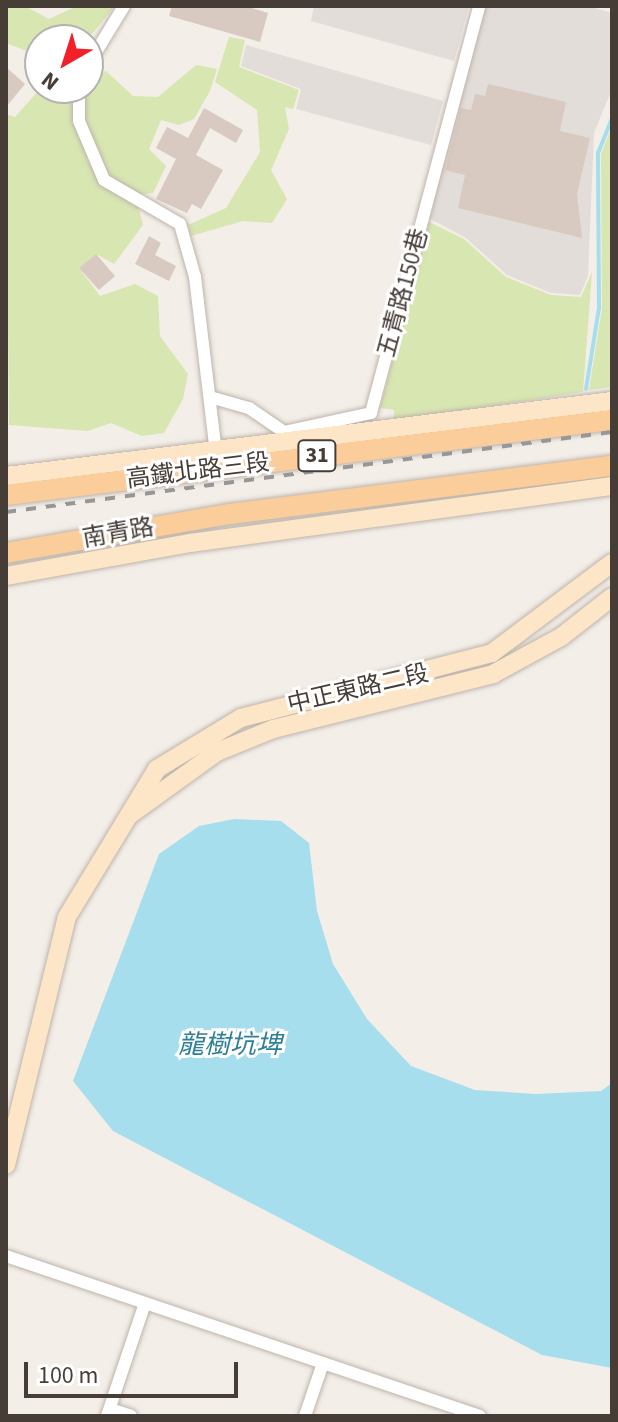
<!DOCTYPE html>
<meta charset="utf-8">
<style>
body{margin:0}
#map{position:relative;width:618px;height:1422px;overflow:hidden;background:#f3eee8;font-family:"Source Sans 3","Noto Sans TC",sans-serif}
div>[style]{position:absolute}
.industrial>*{inset:0;background:#e3ddd9}
.green>*{inset:0;background:#d8e6b2}
.water>*{inset:0;background:#a6deee}
.stream>*{height:4px;margin:-2px;padding:0 2px;transform-origin:2px;border-radius:2px;background:#a6deee}
.building>*{inset:0;background:#d8cac1}
.roads{filter:drop-shadow(0 0 2px #beb4ab) drop-shadow(0 0 2px #beb4ab)}
.street>*{height:12px;margin:-6px;padding:0 6px;transform-origin:6px;border-radius:6px;background:#fff}
.secondary>*{height:18px;margin:-9px;padding:0 9px;transform-origin:9px;border-radius:9px;background:#fde6c8}
.primary>*{height:20px;margin:-10px;padding:0 10px;transform-origin:10px;border-radius:10px;background:#fbcd9a}
.rail>*{height:4px;margin-top:-2px;transform-origin:0;background:repeating-linear-gradient(90deg,#979797 0 10px,transparent 0 20px)}
span{translate:-50% -50%;white-space:nowrap;text-align:center;line-height:1.15;-webkit-text-stroke:6px #fff;paint-order:stroke}
.shield-label span{padding:2px 6px;background:#fff;border:2px solid;border-radius:6px;-webkit-text-stroke-width:0}
.shield-label{font-size:22px;color:#463d37;font-weight:700}
.street-label{font-size:24px;color:#463d37}
.water-label{font-size:26px;color:#2e7f97;font-style:italic}
.frame{position:absolute;inset:0;border:8px solid #463d37;pointer-events:none}
.north{position:absolute;left:24px;top:24px;width:80px;height:80px;box-sizing:border-box;background:#fff;border:2px solid #b5b1af;border-radius:50%;rotate:219deg;font-size:22px;font-weight:700;line-height:32px;text-align:center;color:#463d37}
.north::after{content:'';display:block;margin:auto;width:28px;height:36px;background:#f22028;clip-path:polygon(50% 0,100% 100%,50% 72%,0 100%)}
.scale{position:absolute;left:24px;top:1362px;width:214px;height:36px;box-sizing:border-box;border:4px solid #463d37;border-top:0;padding-left:10px;font-size:24px;line-height:28px;white-space:nowrap;color:#463d37;-webkit-text-stroke:6px #fff;paint-order:stroke}
</style>
<div id="map">
<div class="industrial">
<div style="clip-path:polygon(314px 6px,469px 6px,454px 61px,311px 21px)"></div>
<div style="clip-path:polygon(485px 6px,588px 6px,612px 13px,612px 89px,594px 133px,588px 276px,580px 295px,551px 293px,507px 275px,466px 238px,429px 218px)"></div>
<div style="clip-path:polygon(246px 45px,443px 101px,431px 145px,296px 109px,301px 89px,241px 66px)"></div>
</div>
<div class="green">
<div style="clip-path:polygon(6px 6px,25px 6px,49px 19px,77px 6px,115px 6px,87px 40px,40px 40px,40px 56px,6px 43px)"></div>
<div style="clip-path:polygon(229px 37px,245px 40px,239px 67px,299px 90px,293px 109px,285px 107px,289px 129px,271px 170px,287px 199px,272px 223px,243px 221px,191px 236px,188px 225px,226px 208px,260px 152px,257px 110px,215px 82px)"></div>
<div style="clip-path:polygon(196px 65px,217px 69px,210px 91px,194px 119px,179px 125px,161px 120px,149px 149px,166px 166px,153px 193px,135px 195px,143px 225px,114px 264px,96px 254px,79px 268px,100px 296px,135px 284px,158px 296px,160px 336px,188px 374px,183px 399px,164px 433px,142px 436px,111px 423px,88px 431px,9px 425px,6px 114px,15px 117px,41px 88px,88px 88px,88px 79px,106px 71px,133px 96px,158px 97px)"></div>
<div style="clip-path:polygon(612px 126px,612px 387px,589px 390px,602px 308px,601px 154px)"></div>
<div style="clip-path:polygon(429px 222px,464px 239px,506px 277px,551px 295px,581px 297px,592px 272px,583px 392px,394px 421px,394px 410px,380px 408px)"></div>
</div>
<div class="water">
<div style="clip-path:polygon(234px 819px,281px 821px,309px 843px,317px 911px,333px 964px,367px 1019px,411px 1066px,475px 1090px,536px 1094px,601px 1091px,612px 1083px,612px 1368px,542px 1355px,113px 1131px,73px 1081px,159px 854px,199px 826px)"></div>
</div>
<div class="stream">
<div style="left:586px;top:389px;width:82px;rotate:-80.9deg"></div>
<div style="left:599px;top:308px;width:155px;rotate:-90.4deg"></div>
<div style="left:598px;top:153px;width:37px;rotate:-68deg"></div>
</div>
<div class="building">
<div style="clip-path:polygon(172px 6px,245px 6px,268px 13px,260px 42px,169px 16px)"></div>
<div style="clip-path:polygon(6px 67px,25px 84px,6px 107px)"></div>
<div style="clip-path:polygon(488px 84px,566px 102px,560px 131px,590px 138px,577px 194px,582px 238px,458px 208px,465px 175px,445px 170px,461px 108px,471px 110px,475px 94px,485px 96px)"></div>
<div style="clip-path:polygon(204px 108px,243px 130px,236px 143px,210px 128px,196px 155px,223px 170px,201px 209px,192px 204px,187px 213px,156px 199px,176px 159px,156px 148px,167px 127px,188px 138px)"></div>
<div style="clip-path:polygon(149px 236px,161px 243px,155px 255px,176px 266px,169px 281px,135px 264px)"></div>
<div style="clip-path:polygon(96px 254px,115px 276px,99px 290px,79px 268px)"></div>
</div>
<div class="roads">
<div class="street">
<div style="left:88px;top:65px;width:69px;rotate:-58.6deg"></div>
<div style="left:79px;top:88px;width:33px;rotate:90deg"></div>
<div style="left:79px;top:121px;width:64px;rotate:67deg"></div>
<div style="left:104px;top:180px;width:88px;rotate:30.1deg"></div>
<div style="left:180px;top:224px;width:55px;rotate:74.2deg"></div>
<div style="left:195px;top:277px;width:176px;rotate:83.2deg"></div>
<div style="left:210px;top:397px;width:41px;rotate:15.8deg"></div>
<div style="left:249px;top:408px;width:42px;rotate:34.4deg"></div>
<div style="left:284px;top:432px;width:89px;rotate:-12.3deg"></div>
<div style="left:371px;top:413px;width:421px;rotate:-75.1deg"></div>
<div style="left:6px;top:1256px;width:500px;rotate:18.65deg"></div>
<div style="left:110px;top:1409px;width:22px;rotate:18deg"></div>
<div style="left:107px;top:1416px;width:119px;rotate:-71.4deg"></div>
<div style="left:305px;top:1416px;width:56px;rotate:-71.2deg"></div>
</div>
<div class="secondary">
<div style="left:6px;top:476px;width:611px;rotate:-7.06deg"></div>
<div style="left:6px;top:576px;width:187px;rotate:-10.2deg"></div>
<div style="left:190px;top:543px;width:426px;rotate:-7.7deg"></div>
<div style="left:131px;top:814px;width:106px;rotate:-35.8deg"></div>
<div style="left:217px;top:752px;width:61px;rotate:-22.3deg"></div>
<div style="left:273px;top:729px;width:227px;rotate:-14deg"></div>
<div style="left:493px;top:674px;width:77px;rotate:-28.6deg"></div>
<div style="left:561px;top:637px;width:65px;rotate:-38.1deg"></div>
<div style="left:6px;top:1165px;width:255px;rotate:-76.2deg"></div>
<div style="left:67px;top:917px;width:173px;rotate:-58.7deg"></div>
<div style="left:157px;top:769px;width:98px;rotate:-31.3deg"></div>
<div style="left:241px;top:718px;width:259px;rotate:-14.5deg"></div>
<div style="left:492px;top:653px;width:150px;rotate:-36.9deg"></div>
</div>
<div class="primary">
<div style="left:6px;top:495px;width:611px;rotate:-7.06deg"></div>
<div style="left:6px;top:553px;width:227px;rotate:-9.9deg"></div>
<div style="left:230px;top:514px;width:385px;rotate:-7.2deg"></div>
</div>
</div>
<div class="rail">
<div style="left:6px;top:512px;width:611px;rotate:-7.52deg"></div>
</div>
<div class="shield-label">
<span style="left:317px;top:456px">31</span>
</div>
<div class="street-label">
<span style="left:403px;top:293px;rotate:-75deg">五青路150巷</span>
<span style="left:198px;top:471px;rotate:-7deg">高鐵北路三段</span>
<span style="left:118px;top:533px;rotate:-10deg">南青路</span>
<span style="left:358px;top:689px;rotate:-13deg">中正東路二段</span>
</div>
<div class="water-label">
<span style="left:230px;top:1045px">龍樹坑埤</span>
</div>
<div class="frame"></div>
<div class="north">N</div>
<div class="scale">100 m</div>
</div>
